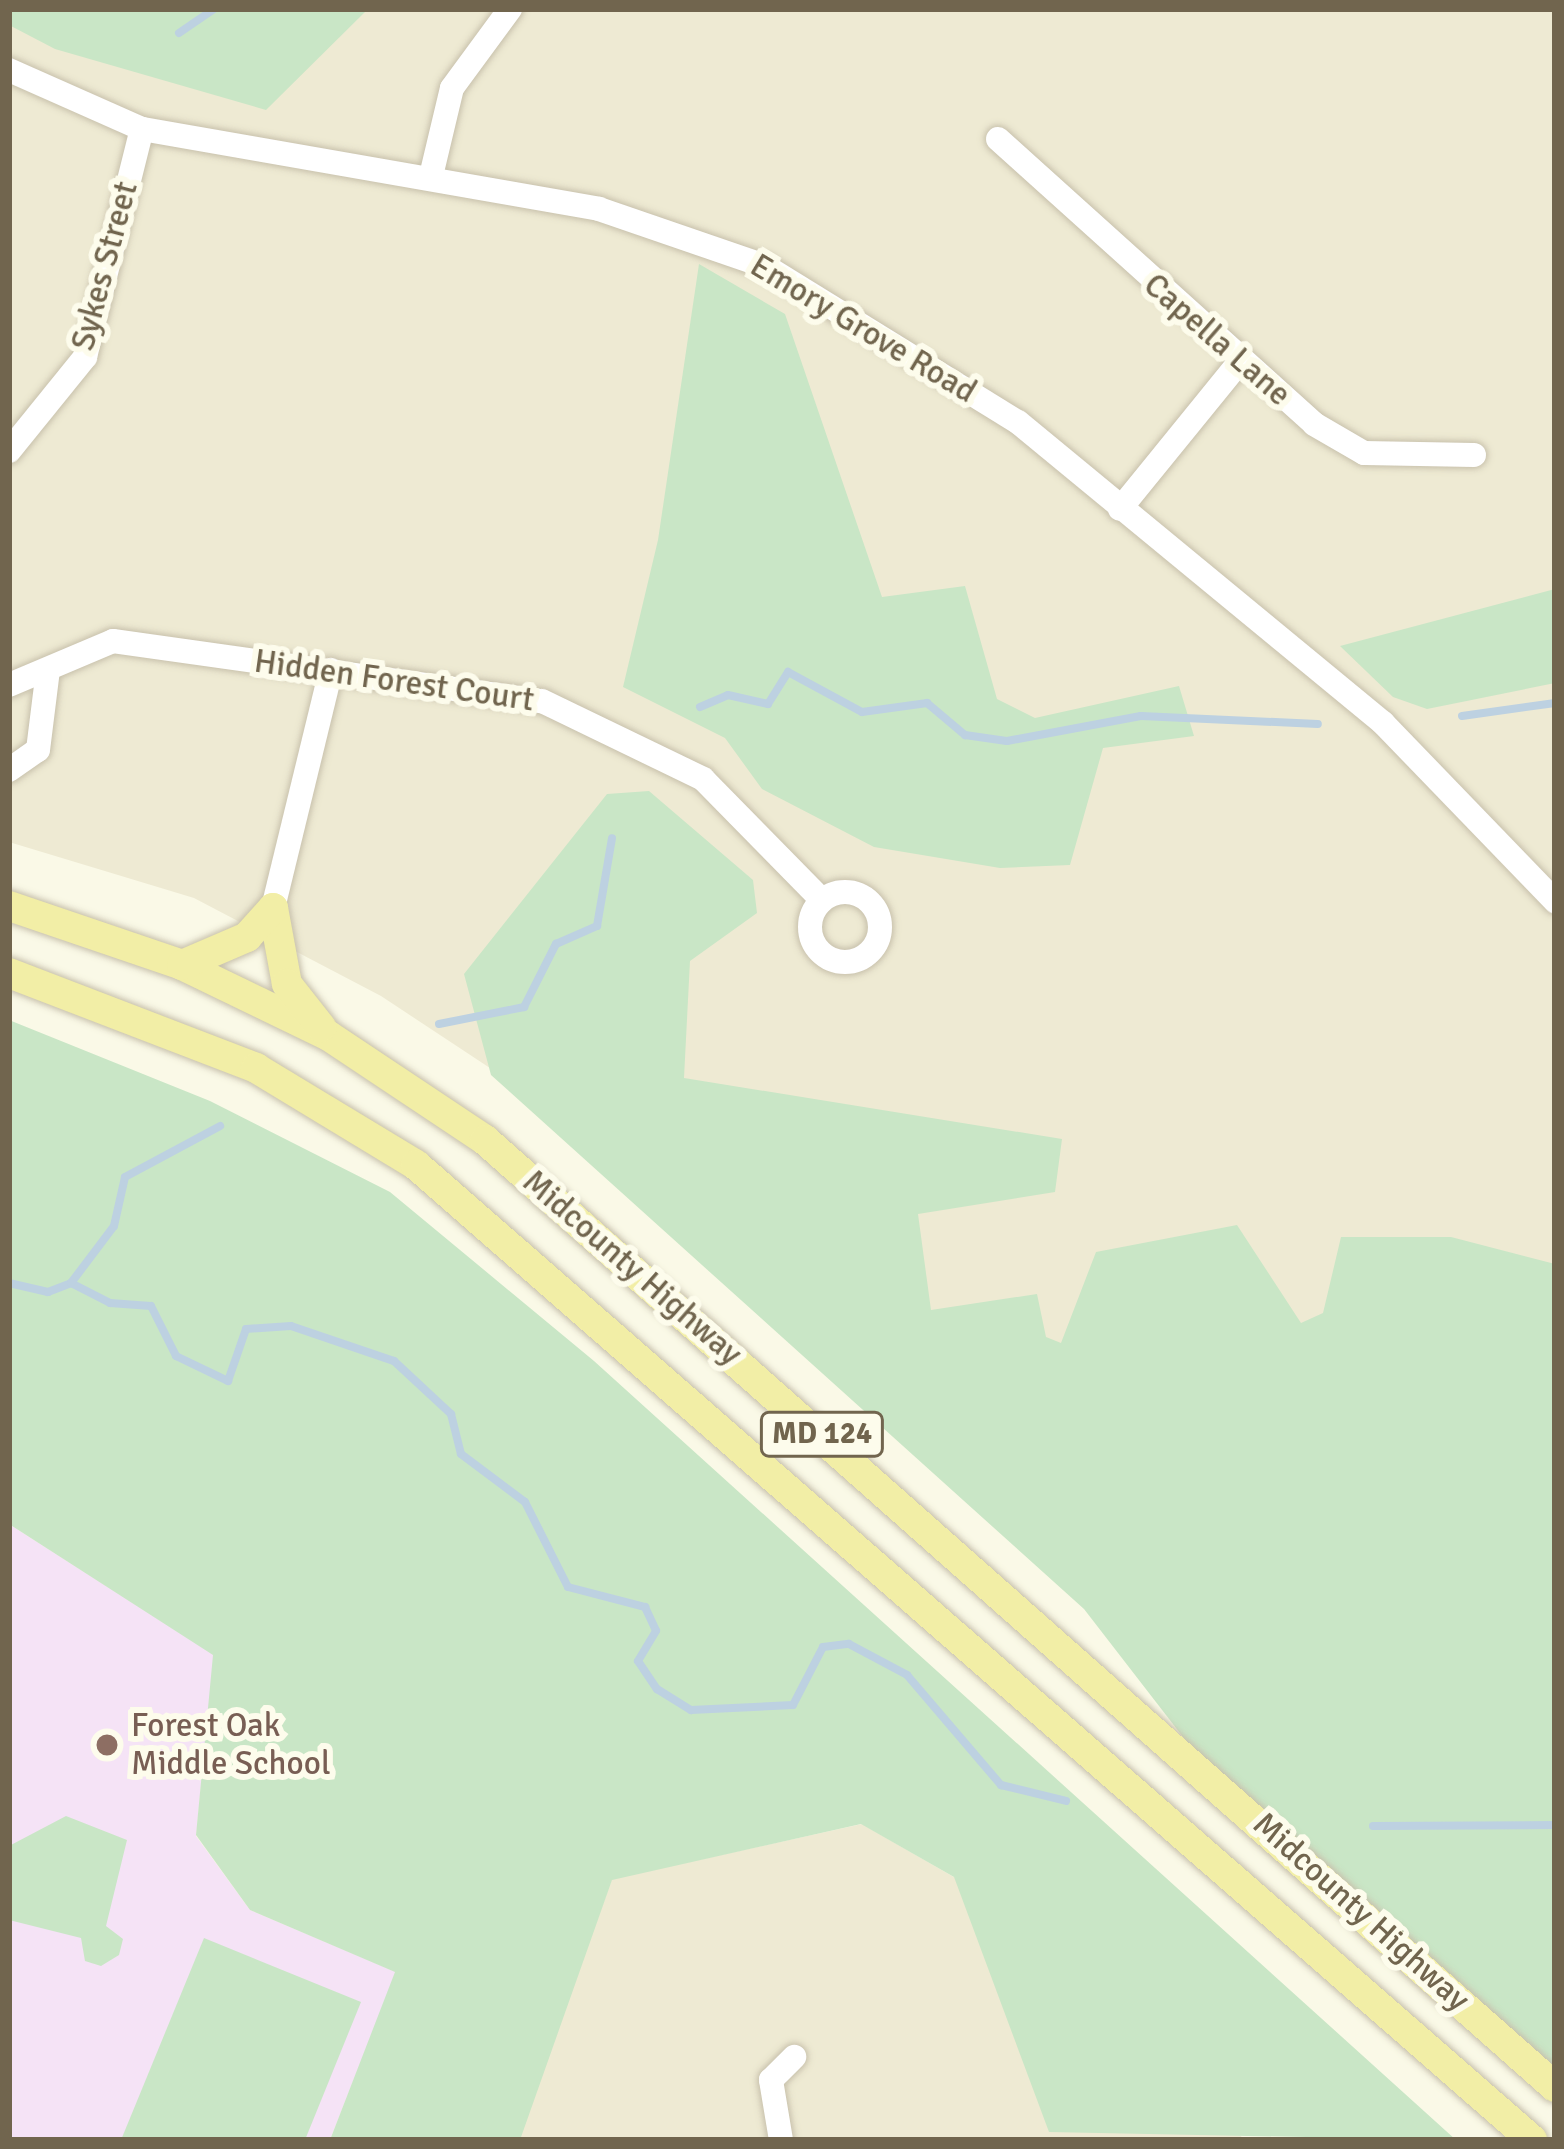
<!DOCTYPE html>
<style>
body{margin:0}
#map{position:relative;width:1564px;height:2149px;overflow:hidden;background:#faf9e7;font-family:Signika,sans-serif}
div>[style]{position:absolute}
.residential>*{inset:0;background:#eeead3}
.education>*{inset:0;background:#f5e3f6}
.green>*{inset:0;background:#c9e6c6}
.stream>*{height:8px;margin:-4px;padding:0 4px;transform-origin:4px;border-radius:4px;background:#bdd1e1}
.roads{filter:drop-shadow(0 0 3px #c8c1ac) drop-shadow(0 0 3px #c8c1ac)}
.minor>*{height:24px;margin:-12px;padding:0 12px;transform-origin:12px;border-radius:12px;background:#fff}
.minor>.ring{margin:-12px;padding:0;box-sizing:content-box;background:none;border:24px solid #fff;border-radius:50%}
.major>*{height:30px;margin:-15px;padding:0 15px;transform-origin:15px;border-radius:15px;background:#f2eea6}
.dots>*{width:33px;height:33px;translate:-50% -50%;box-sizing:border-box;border:6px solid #fdfcec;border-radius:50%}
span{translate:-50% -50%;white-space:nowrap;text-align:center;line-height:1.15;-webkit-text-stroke:12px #fdfcec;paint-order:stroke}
.shield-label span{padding:3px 9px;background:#fdfcec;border:3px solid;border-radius:9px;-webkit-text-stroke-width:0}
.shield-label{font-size:30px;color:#71654e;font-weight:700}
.street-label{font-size:33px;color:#71654e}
.education-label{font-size:33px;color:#785e54}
.left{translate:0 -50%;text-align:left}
.frame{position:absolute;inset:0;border:12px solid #71654e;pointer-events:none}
</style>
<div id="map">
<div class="residential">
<div style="clip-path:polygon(9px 9px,1555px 9px,1555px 2030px,567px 1119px,381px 996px,194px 898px,9px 842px)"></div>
<div style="clip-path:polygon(862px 1824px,978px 1891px,1245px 2140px,517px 2140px,612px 1879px)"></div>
</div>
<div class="education">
<div style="clip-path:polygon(9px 1524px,214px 1655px,196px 1836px,250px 1910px,396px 1972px,330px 2140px,9px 2140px)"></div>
</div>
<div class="green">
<div style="clip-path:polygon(9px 9px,368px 9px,266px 110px,55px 49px,9px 25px)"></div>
<div style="clip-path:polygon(699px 264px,785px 314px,882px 597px,965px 586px,997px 699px,1035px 718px,1179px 686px,1194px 736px,1103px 748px,1070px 865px,1000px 868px,874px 847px,762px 789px,725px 738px,623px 687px,658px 540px)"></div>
<div style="clip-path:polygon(1555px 589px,1555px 683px,1427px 709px,1393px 697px,1340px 646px)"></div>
<div style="clip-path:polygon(649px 791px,753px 880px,757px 913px,690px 961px,684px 1078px,1062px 1139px,1055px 1192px,918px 1214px,931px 1310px,1037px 1294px,1046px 1337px,1061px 1343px,1096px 1252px,1237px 1225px,1301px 1323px,1323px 1313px,1341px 1237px,1451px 1237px,1555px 1264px,1555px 2087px,1217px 1781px,1084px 1609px,491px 1075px,464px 974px,607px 794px)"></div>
<div style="clip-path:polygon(9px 1020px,210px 1101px,390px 1192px,594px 1361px,1456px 2140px,1049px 2132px,954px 1877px,861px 1824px,612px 1880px,520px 2140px,330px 2140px,395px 1972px,250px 1910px,196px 1835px,213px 1655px,9px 1524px)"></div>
<div style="clip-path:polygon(66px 1816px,127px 1840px,106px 1926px,123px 1939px,119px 1955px,101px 1966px,85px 1961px,81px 1938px,9px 1920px,9px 1846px)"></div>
<div style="clip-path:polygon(204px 1938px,361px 2002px,305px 2140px,121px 2140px)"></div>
</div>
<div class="stream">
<div style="left:179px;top:33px;width:42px;rotate:-34.4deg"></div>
<div style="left:700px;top:707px;width:30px;rotate:-23deg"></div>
<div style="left:728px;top:695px;width:41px;rotate:12.7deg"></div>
<div style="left:768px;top:704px;width:38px;rotate:-58deg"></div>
<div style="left:788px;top:672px;width:84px;rotate:28.4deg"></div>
<div style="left:862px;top:712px;width:66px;rotate:-7.9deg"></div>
<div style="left:927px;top:703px;width:50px;rotate:40.1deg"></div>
<div style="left:965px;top:735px;width:42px;rotate:8.1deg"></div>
<div style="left:1007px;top:741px;width:136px;rotate:-10.6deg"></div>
<div style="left:1141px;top:716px;width:177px;rotate:2.6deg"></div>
<div style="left:1462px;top:716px;width:94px;rotate:-8deg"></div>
<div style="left:439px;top:1024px;width:87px;rotate:-11.3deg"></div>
<div style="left:524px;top:1007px;width:71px;rotate:-63.1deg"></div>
<div style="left:556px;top:944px;width:45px;rotate:-23.7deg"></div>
<div style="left:597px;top:926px;width:89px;rotate:-80.3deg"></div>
<div style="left:9px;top:1283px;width:40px;rotate:13deg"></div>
<div style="left:48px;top:1292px;width:25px;rotate:-21deg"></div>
<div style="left:71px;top:1283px;width:44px;rotate:27.1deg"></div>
<div style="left:110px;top:1303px;width:41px;rotate:4.2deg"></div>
<div style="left:151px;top:1306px;width:56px;rotate:63.4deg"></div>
<div style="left:176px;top:1356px;width:58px;rotate:25.7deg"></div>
<div style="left:228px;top:1381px;width:55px;rotate:-70.9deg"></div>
<div style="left:246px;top:1329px;width:45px;rotate:-3.8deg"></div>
<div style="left:291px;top:1326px;width:109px;rotate:18.8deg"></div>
<div style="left:394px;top:1361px;width:78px;rotate:42.9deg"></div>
<div style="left:451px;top:1414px;width:41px;rotate:76deg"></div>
<div style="left:461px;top:1454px;width:80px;rotate:36.9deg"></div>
<div style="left:525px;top:1502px;width:95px;rotate:63.2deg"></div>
<div style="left:568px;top:1587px;width:80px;rotate:14.6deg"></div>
<div style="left:645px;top:1607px;width:26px;rotate:65deg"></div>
<div style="left:656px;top:1631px;width:35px;rotate:121deg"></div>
<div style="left:638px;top:1661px;width:34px;rotate:56deg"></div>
<div style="left:657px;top:1689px;width:40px;rotate:32deg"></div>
<div style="left:691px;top:1710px;width:102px;rotate:-2.8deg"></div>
<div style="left:793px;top:1705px;width:65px;rotate:-62.7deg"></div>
<div style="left:823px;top:1647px;width:26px;rotate:-7deg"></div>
<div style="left:849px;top:1644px;width:66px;rotate:28.1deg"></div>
<div style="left:907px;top:1675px;width:145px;rotate:49.5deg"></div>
<div style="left:1001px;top:1785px;width:67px;rotate:13.8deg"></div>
<div style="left:71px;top:1283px;width:71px;rotate:-53deg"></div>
<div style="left:114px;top:1226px;width:50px;rotate:-77.3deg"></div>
<div style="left:125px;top:1177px;width:108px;rotate:-28.2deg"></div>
<div style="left:1373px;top:1826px;width:182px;rotate:-0.3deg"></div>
</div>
<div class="roads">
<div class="minor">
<div style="left:9px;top:70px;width:145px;rotate:23.9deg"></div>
<div style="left:142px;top:129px;width:464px;rotate:9.9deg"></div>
<div style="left:599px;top:209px;width:176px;rotate:19deg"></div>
<div style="left:765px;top:266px;width:297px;rotate:31.7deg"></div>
<div style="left:1018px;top:422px;width:473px;rotate:39.5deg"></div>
<div style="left:1383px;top:723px;width:248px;rotate:46deg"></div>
<div style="left:998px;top:139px;width:426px;rotate:42deg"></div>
<div style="left:1314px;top:424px;width:58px;rotate:30.1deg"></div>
<div style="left:1364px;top:453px;width:110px;rotate:1deg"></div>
<div style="left:431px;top:176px;width:90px;rotate:-76.6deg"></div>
<div style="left:452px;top:88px;width:98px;rotate:-53.7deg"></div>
<div style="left:9px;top:451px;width:121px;rotate:-51deg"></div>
<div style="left:85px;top:357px;width:235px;rotate:-76deg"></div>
<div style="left:1120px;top:509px;width:187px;rotate:-50.9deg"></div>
<div style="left:9px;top:685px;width:113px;rotate:-22.9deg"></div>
<div style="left:113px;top:641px;width:433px;rotate:8deg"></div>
<div style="left:542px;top:701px;width:179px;rotate:25.8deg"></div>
<div style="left:703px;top:779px;width:170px;rotate:45.5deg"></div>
<div style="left:9px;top:770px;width:35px;rotate:-35deg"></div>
<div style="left:38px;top:750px;width:81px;rotate:-82.9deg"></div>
<div class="ring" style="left:810px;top:892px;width:46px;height:46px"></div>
<div style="left:273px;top:908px;width:245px;rotate:-76.3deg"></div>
<div style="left:781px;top:2140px;width:61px;rotate:-99.5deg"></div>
<div style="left:771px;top:2080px;width:33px;rotate:-45deg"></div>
</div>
<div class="major">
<div style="left:9px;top:906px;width:183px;rotate:18.8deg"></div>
<div style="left:182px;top:965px;width:163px;rotate:25.8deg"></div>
<div style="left:329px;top:1036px;width:187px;rotate:33.7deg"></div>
<div style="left:485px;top:1140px;width:1429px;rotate:41.51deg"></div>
<div style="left:273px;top:908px;width:77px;rotate:79.6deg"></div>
<div style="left:287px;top:984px;width:55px;rotate:51.7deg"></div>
<div style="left:182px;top:965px;width:71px;rotate:-23.3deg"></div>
<div style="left:247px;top:937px;width:39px;rotate:-48deg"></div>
<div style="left:9px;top:973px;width:265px;rotate:21deg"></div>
<div style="left:256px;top:1068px;width:187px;rotate:31.2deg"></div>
<div style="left:416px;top:1165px;width:1482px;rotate:41.14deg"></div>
</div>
</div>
<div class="dots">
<div style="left:107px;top:1745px;background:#8d6e63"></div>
</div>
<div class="shield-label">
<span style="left:822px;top:1434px">MD 124</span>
</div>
<div class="street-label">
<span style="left:105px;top:266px;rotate:-75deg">Sykes Street</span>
<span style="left:863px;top:329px;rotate:31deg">Emory Grove Road</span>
<span style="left:1217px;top:340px;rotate:41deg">Capella Lane</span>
<span style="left:394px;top:681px;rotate:8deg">Hidden Forest Court</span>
<span style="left:632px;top:1268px;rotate:41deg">Midcounty Highway</span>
<span style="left:1361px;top:1912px;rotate:42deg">Midcounty Highway</span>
</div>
<div class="education-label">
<span class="left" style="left:131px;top:1745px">Forest Oak<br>Middle School</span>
</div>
<div class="frame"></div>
</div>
